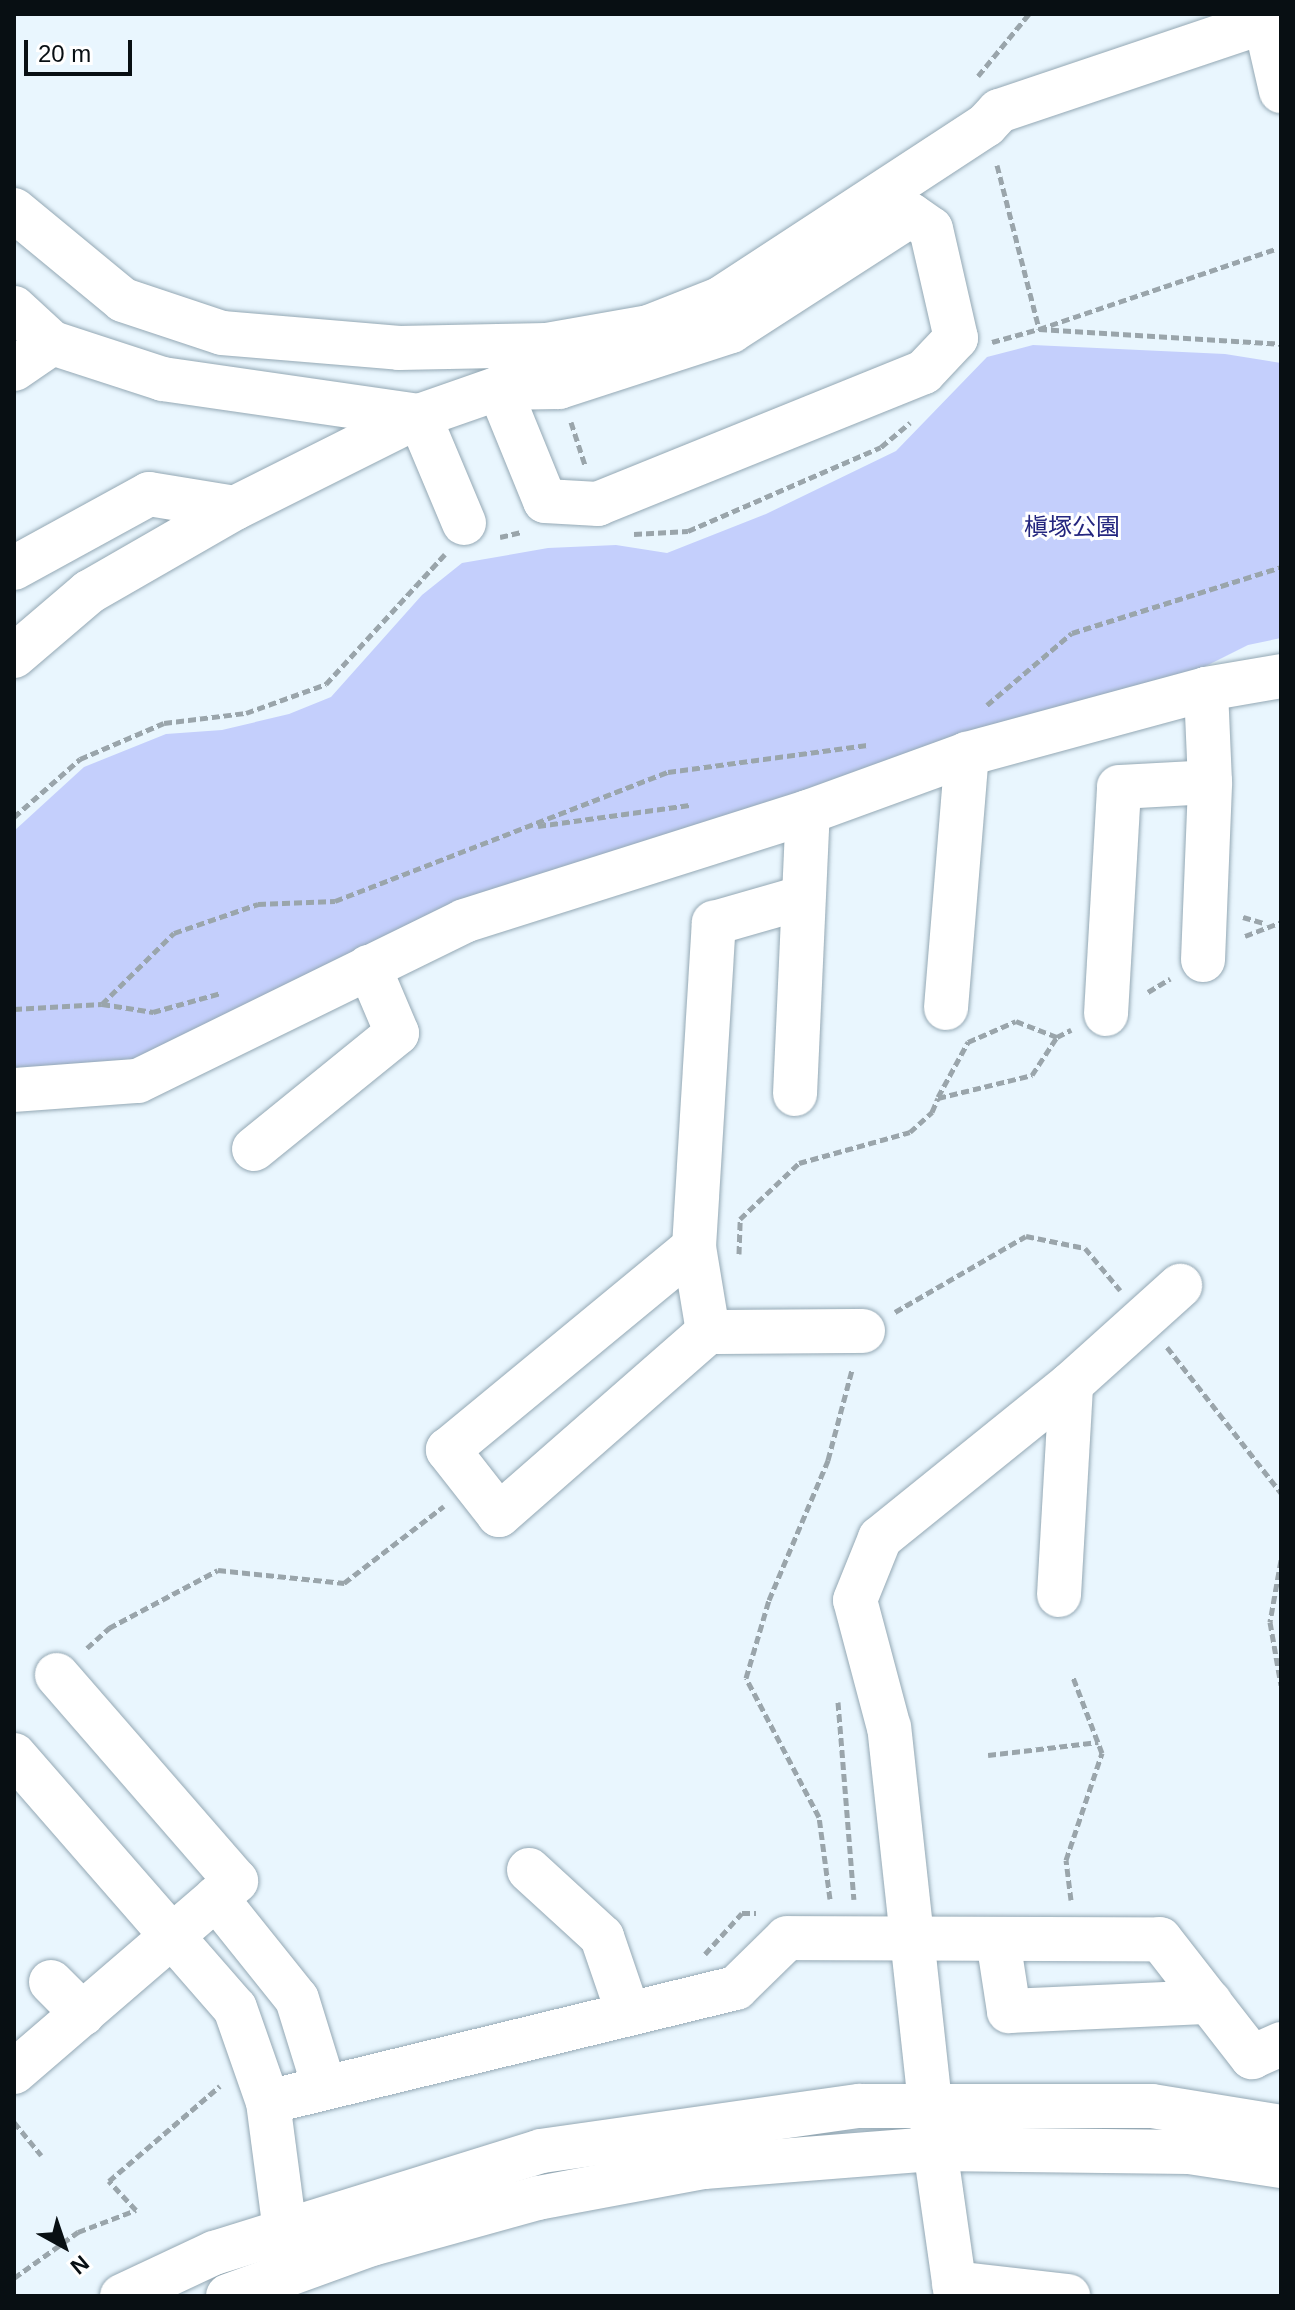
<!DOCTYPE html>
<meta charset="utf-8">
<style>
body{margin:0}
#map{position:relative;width:1295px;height:2310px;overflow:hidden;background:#e9f6fe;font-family:Arial,"Noto Sans JP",sans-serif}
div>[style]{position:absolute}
.green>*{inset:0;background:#c4cffc}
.path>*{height:5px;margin-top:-2.5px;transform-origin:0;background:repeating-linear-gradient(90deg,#9aa5ab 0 8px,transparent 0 12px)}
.roads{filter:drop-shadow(0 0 2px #94a8b4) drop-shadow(0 0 2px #94a8b4)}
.minor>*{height:44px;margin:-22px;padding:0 22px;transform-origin:22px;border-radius:22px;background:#fff}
span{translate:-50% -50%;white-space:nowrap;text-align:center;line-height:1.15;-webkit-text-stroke:6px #fff;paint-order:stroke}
.park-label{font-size:24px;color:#24267f}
.frame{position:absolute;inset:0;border:16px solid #080f13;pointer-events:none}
.north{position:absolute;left:24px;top:2206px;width:80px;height:80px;-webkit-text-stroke:6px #fff;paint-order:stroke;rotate:140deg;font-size:22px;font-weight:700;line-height:32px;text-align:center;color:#080f13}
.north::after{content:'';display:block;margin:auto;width:28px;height:36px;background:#080f13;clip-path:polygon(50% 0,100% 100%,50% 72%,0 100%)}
.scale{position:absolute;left:24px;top:40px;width:108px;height:36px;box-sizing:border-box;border:4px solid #080f13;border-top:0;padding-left:10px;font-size:24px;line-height:28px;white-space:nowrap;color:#080f13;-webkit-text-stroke:6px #fff;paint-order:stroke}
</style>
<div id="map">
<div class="green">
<div style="clip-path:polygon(1033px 345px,1225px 354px,1281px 363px,1281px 638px,1248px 645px,1184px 677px,161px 1052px,110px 1066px,14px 1078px,14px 831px,84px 767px,166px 734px,222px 730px,289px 714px,331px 697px,422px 595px,462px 563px,548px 548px,616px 545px,667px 553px,766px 514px,896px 451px,987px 357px)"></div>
</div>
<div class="path">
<div style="left:978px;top:76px;width:80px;rotate:-50.6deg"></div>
<div style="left:997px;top:165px;width:169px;rotate:75.6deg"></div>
<div style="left:1039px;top:329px;width:250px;rotate:-18.7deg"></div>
<div style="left:992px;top:342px;width:49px;rotate:-15.5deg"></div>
<div style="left:1039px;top:329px;width:242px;rotate:3.5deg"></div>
<div style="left:571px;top:422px;width:45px;rotate:72deg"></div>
<div style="left:634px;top:534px;width:54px;rotate:-3.2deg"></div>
<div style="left:688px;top:531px;width:210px;rotate:-23.5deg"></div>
<div style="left:881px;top:447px;width:38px;rotate:-40deg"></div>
<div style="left:500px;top:537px;width:22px;rotate:-13deg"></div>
<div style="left:987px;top:705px;width:111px;rotate:-40.3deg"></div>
<div style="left:1072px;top:633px;width:219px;rotate:-17.5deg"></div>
<div style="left:14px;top:817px;width:88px;rotate:-41.3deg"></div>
<div style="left:80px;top:759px;width:91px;rotate:-23.2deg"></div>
<div style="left:164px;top:723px;width:83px;rotate:-7deg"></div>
<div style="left:246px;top:713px;width:85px;rotate:-19.9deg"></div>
<div style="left:326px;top:684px;width:176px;rotate:-47.5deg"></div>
<div style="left:538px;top:826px;width:153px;rotate:-7.9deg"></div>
<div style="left:1243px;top:917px;width:22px;rotate:16deg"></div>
<div style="left:1245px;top:936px;width:39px;rotate:-21deg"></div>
<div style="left:1148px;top:992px;width:26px;rotate:-31deg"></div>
<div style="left:102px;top:1004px;width:101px;rotate:-44.6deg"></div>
<div style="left:174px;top:933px;width:89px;rotate:-19deg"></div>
<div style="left:258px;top:904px;width:77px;rotate:-2.2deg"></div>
<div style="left:335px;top:901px;width:357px;rotate:-21.2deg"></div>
<div style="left:668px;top:772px;width:203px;rotate:-7.7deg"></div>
<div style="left:14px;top:1009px;width:88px;rotate:-3.3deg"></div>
<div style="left:102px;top:1004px;width:52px;rotate:8.9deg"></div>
<div style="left:153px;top:1012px;width:71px;rotate:-15.6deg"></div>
<div style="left:938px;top:1097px;width:63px;rotate:-61.4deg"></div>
<div style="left:968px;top:1042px;width:52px;rotate:-23.6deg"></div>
<div style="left:1016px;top:1021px;width:44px;rotate:21.3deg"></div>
<div style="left:739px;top:1254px;width:35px;rotate:-88deg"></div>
<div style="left:740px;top:1219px;width:81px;rotate:-43.5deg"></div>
<div style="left:799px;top:1163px;width:115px;rotate:-15.6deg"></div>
<div style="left:910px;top:1132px;width:30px;rotate:-42deg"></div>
<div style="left:932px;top:1112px;width:15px;rotate:-67deg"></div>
<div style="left:938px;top:1098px;width:97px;rotate:-13.7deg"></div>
<div style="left:1032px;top:1075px;width:45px;rotate:-56.7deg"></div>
<div style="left:1057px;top:1037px;width:16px;rotate:-27deg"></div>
<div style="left:895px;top:1312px;width:151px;rotate:-30.1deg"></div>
<div style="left:1026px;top:1236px;width:60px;rotate:11.5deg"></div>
<div style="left:1085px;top:1248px;width:55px;rotate:50.2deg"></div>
<div style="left:1167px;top:1347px;width:185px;rotate:52deg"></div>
<div style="left:1281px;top:1560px;width:63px;rotate:100.1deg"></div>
<div style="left:1270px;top:1622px;width:64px;rotate:80.1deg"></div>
<div style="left:87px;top:1648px;width:30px;rotate:-42deg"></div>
<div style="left:109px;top:1628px;width:123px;rotate:-28deg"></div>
<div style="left:218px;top:1570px;width:127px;rotate:5.9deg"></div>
<div style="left:344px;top:1583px;width:126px;rotate:-37.6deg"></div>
<div style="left:838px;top:1702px;width:198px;rotate:85.4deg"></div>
<div style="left:988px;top:1755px;width:111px;rotate:-6.7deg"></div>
<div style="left:830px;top:1899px;width:83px;rotate:-97.6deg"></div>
<div style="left:819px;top:1817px;width:157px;rotate:-117.7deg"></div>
<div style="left:746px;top:1678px;width:81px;rotate:-73.6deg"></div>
<div style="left:769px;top:1600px;width:152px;rotate:-67.1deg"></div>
<div style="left:828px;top:1460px;width:93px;rotate:-75.1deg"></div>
<div style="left:1071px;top:1900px;width:40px;rotate:-97.1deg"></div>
<div style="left:1066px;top:1860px;width:113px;rotate:-71.4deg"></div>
<div style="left:1102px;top:1753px;width:81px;rotate:-110.9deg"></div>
<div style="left:705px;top:1954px;width:55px;rotate:-47.9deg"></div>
<div style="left:742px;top:1913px;width:14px"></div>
<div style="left:14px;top:2122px;width:43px;rotate:50.7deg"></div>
<div style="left:14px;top:2278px;width:79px;rotate:-35.7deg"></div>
<div style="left:78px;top:2232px;width:62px;rotate:-20.8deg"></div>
<div style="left:136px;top:2210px;width:40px;rotate:-133deg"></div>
<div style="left:109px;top:2181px;width:146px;rotate:-40.6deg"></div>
</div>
<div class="roads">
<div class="minor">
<div style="left:1265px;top:21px;width:72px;rotate:77.1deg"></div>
<div style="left:14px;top:210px;width:141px;rotate:39.5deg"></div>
<div style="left:123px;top:300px;width:104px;rotate:18.4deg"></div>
<div style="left:222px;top:333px;width:178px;rotate:4.8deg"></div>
<div style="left:399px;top:348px;width:148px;rotate:-1.2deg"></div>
<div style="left:547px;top:345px;width:104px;rotate:-10deg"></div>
<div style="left:649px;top:327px;width:76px;rotate:-21.5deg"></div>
<div style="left:720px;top:299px;width:318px;rotate:-33.2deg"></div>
<div style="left:986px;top:125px;width:19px;rotate:-47deg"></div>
<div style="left:999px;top:111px;width:298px;rotate:-18.6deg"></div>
<div style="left:14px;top:308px;width:52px;rotate:42.6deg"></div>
<div style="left:52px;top:343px;width:46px;rotate:145.6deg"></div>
<div style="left:464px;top:523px;width:116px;rotate:-112.8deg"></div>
<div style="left:419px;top:416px;width:85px;rotate:-19.3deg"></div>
<div style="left:499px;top:388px;width:60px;rotate:-1deg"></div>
<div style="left:559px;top:387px;width:181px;rotate:-18deg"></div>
<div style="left:731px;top:331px;width:214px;rotate:-32.8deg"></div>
<div style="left:911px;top:215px;width:24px;rotate:35deg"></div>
<div style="left:931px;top:229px;width:112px;rotate:77.1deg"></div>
<div style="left:956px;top:338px;width:47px;rotate:133.3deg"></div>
<div style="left:924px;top:372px;width:352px;rotate:158deg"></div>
<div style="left:598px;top:504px;width:53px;rotate:-176.8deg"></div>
<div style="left:545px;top:501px;width:122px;rotate:-112.2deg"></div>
<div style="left:14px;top:568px;width:154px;rotate:-28.7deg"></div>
<div style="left:149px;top:494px;width:87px;rotate:9.2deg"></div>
<div style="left:14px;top:656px;width:99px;rotate:-40.5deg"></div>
<div style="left:89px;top:592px;width:168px;rotate:-29.9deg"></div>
<div style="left:235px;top:508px;width:206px;rotate:-26.6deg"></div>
<div style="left:419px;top:416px;width:259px;rotate:-171.8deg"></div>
<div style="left:163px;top:379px;width:117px;rotate:-162deg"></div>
<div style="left:1203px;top:960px;width:178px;rotate:-87.7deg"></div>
<div style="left:1210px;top:782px;width:93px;rotate:-92.5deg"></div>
<div style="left:946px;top:1008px;width:255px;rotate:-85.3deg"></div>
<div style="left:1106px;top:1014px;width:227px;rotate:-86.7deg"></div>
<div style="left:1119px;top:787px;width:91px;rotate:-3.1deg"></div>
<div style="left:14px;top:1090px;width:124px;rotate:-4.2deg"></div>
<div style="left:138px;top:1081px;width:363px;rotate:-26.1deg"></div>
<div style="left:464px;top:921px;width:361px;rotate:-17.6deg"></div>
<div style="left:808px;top:812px;width:169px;rotate:-20deg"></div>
<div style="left:967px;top:754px;width:248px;rotate:-15.2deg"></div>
<div style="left:1206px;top:689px;width:76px;rotate:-9.8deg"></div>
<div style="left:795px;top:1094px;width:282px;rotate:-87.4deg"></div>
<div style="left:254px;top:1149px;width:184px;rotate:-39deg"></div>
<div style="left:397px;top:1033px;width:72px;rotate:-113deg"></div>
<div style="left:694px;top:1247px;width:86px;rotate:80.6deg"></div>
<div style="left:708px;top:1332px;width:278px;rotate:138.8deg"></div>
<div style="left:499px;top:1515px;width:83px;rotate:-128.1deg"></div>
<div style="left:448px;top:1450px;width:319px;rotate:-39.5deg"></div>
<div style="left:694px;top:1247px;width:325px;rotate:-86.5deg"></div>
<div style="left:714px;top:923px;width:91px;rotate:-16deg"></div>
<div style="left:708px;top:1332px;width:155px;rotate:-0.4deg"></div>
<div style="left:1059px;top:1595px;width:211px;rotate:-86.7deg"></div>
<div style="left:14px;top:1755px;width:336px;rotate:48.9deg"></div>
<div style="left:235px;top:2008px;width:100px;rotate:70.7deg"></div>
<div style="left:529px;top:1870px;width:99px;rotate:42.5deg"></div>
<div style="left:602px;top:1937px;width:80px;rotate:71.1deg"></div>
<div style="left:216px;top:1898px;width:129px;rotate:51.3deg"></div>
<div style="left:297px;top:1999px;width:91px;rotate:72.8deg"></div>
<div style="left:998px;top:1940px;width:72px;rotate:81.2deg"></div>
<div style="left:1009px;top:2011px;width:201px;rotate:-2.6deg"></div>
<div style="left:51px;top:1982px;width:45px;rotate:45deg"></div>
<div style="left:14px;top:2072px;width:293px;rotate:-40.7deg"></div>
<div style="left:236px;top:1881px;width:273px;rotate:-131deg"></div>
<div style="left:285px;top:2231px;width:130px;rotate:-97.5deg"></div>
<div style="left:268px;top:2102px;width:482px;rotate:-13.7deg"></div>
<div style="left:736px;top:1988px;width:71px;rotate:-44.4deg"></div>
<div style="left:787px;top:1938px;width:373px;rotate:0.2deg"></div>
<div style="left:1160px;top:1939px;width:150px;rotate:52.1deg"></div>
<div style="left:1252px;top:2057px;width:32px;rotate:-24deg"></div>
<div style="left:954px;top:2283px;width:115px;rotate:6.5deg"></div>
<div style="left:122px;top:2296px;width:102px;rotate:-25.1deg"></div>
<div style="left:214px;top:2253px;width:343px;rotate:-17.3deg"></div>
<div style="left:541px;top:2151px;width:321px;rotate:-8.1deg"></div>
<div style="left:859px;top:2106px;width:293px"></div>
<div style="left:1152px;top:2106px;width:131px;rotate:9.2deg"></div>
<div style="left:228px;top:2296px;width:153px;rotate:-19.9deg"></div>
<div style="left:372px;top:2244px;width:172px;rotate:-15.5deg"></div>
<div style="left:538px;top:2198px;width:169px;rotate:-10.6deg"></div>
<div style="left:704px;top:2167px;width:232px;rotate:-4.5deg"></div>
<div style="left:935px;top:2149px;width:254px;rotate:0.7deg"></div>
<div style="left:1189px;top:2152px;width:93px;rotate:8.7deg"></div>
<div style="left:956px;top:2296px;width:148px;rotate:-98.1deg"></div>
<div style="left:935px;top:2149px;width:424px;rotate:-96.2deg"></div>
<div style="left:889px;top:1728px;width:132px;rotate:-104.9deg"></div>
<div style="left:855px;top:1600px;width:67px;rotate:-68deg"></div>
<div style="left:880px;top:1538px;width:245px;rotate:-38.9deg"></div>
<div style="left:1071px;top:1384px;width:147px;rotate:-42deg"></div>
</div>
</div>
<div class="park-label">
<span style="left:1072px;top:527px">槇塚公園</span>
</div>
<div class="frame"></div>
<div class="north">N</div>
<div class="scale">20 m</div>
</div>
